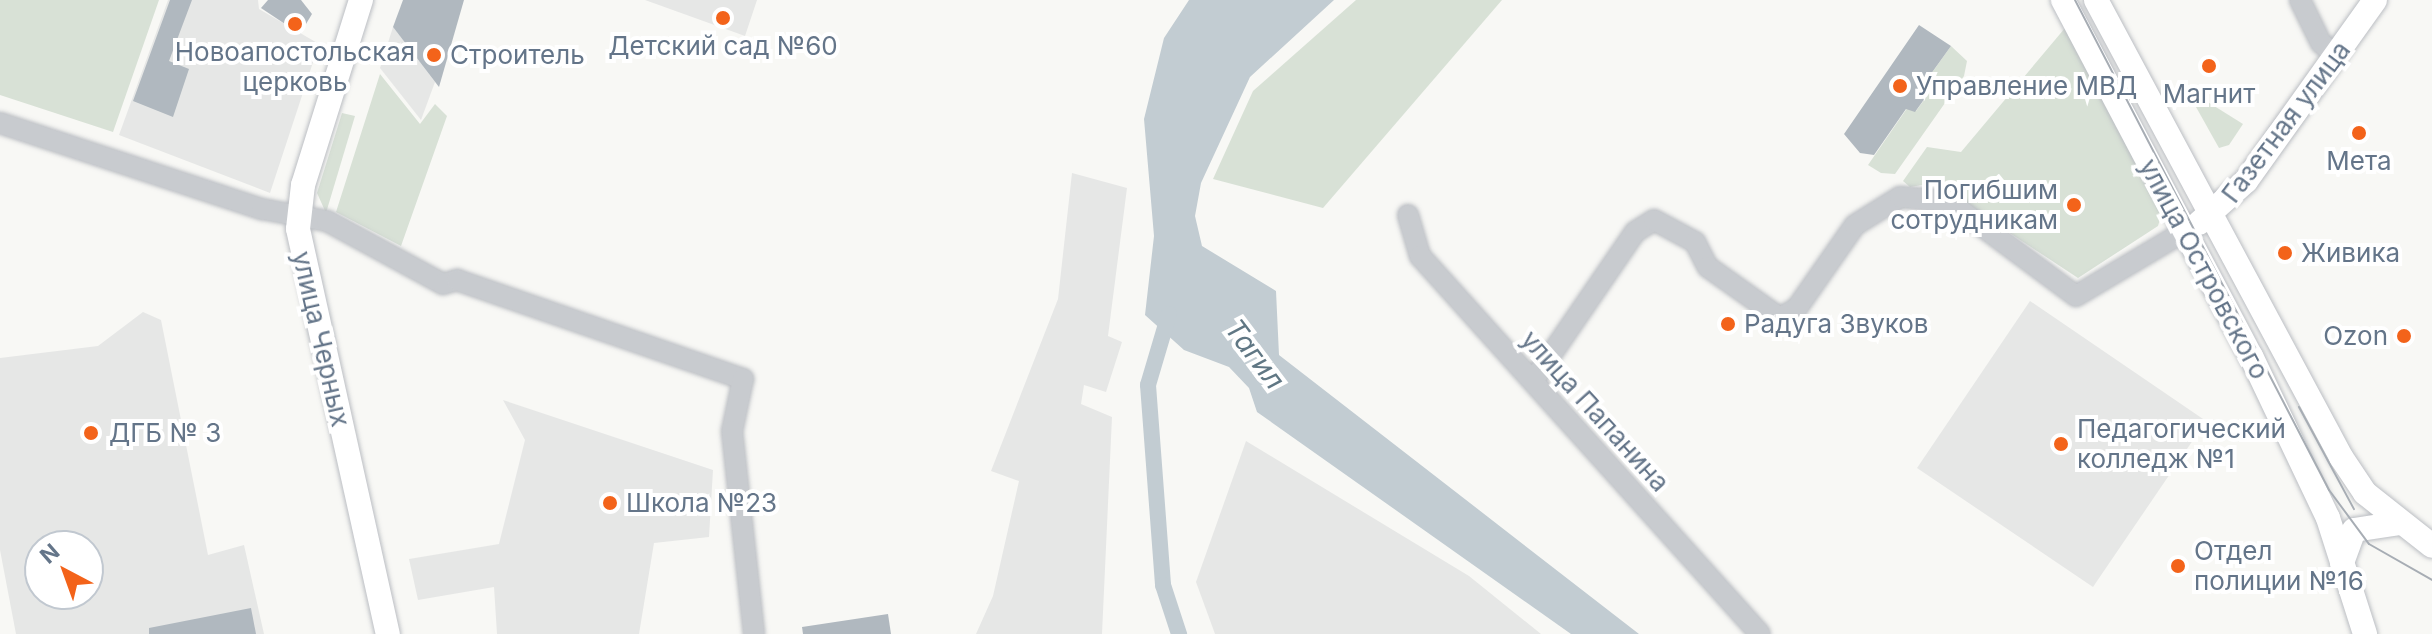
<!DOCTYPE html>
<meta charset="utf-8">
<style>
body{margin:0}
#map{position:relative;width:2432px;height:634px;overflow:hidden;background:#f8f8f5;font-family:Inter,sans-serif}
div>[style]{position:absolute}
.built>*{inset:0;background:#e6e7e6}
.green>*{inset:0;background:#d8e1d6}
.water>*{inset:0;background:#c2ccd2}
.canal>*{height:16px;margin:-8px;padding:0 8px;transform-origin:8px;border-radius:8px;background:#c2ccd2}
.building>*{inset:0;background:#b0b8bf}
.roads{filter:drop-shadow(0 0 2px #bbbec3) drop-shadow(0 0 2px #bbbec3)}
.minor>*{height:20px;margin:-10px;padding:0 10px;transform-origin:10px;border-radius:10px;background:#c8cbcf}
.major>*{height:24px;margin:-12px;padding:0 12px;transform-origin:12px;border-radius:12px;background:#fff}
.tram>*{height:2px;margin:-1px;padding:0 1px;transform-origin:1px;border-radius:1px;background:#a7adb4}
.dots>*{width:22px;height:22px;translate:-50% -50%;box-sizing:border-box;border:4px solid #fff;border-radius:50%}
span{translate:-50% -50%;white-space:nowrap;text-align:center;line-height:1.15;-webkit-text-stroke:8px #fff;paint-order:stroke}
.poi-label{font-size:26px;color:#647589}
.left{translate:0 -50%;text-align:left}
.right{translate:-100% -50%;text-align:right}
.street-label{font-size:26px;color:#647589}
.water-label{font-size:28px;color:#607784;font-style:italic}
.north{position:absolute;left:24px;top:530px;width:80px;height:80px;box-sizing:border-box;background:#fff;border:2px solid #c1c8d0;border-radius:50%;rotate:319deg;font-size:22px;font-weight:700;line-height:32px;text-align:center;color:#647589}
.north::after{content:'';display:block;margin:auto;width:28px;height:36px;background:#f3631a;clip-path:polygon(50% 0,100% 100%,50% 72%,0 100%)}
</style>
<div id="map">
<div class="built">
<div style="clip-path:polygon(168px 0,258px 0,259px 9px,319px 44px,270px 193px,119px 135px)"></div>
<div style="clip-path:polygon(645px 0,757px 0,745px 36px)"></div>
<div style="clip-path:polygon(393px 27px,435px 82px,421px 120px,380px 68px)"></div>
<div style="clip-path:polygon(1072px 173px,1127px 188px,1108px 336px,1122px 342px,1106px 392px,1084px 385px,1081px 404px,1112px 417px,1102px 634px,976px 634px,993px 596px,1019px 481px,991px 471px,1058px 299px)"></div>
<div style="clip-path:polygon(2030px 301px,2206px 421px,2093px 587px,1917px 468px)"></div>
<div style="clip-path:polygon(evenodd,143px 312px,161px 320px,208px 555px,244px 545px,264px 634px,16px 634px,0 550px,0 358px,98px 346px,143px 312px,40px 546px,88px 546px,88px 594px,40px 594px,40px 546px)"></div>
<div style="clip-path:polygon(503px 400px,713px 470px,709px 537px,654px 543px,639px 634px,497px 634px,494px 587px,418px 600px,409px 559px,499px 544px,525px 440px)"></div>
<div style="clip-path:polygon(1246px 441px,1469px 576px,1541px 634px,1215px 634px,1196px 582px)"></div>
</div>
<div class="green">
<div style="clip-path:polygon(0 0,159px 0,113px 132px,0 95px)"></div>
<div style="clip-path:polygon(1356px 0,1502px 0,1323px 208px,1213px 179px,1253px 91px)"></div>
<div style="clip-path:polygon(2065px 28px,2162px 213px,2158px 226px,2078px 278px,1934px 183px,1910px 187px,1903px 181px,1927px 147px,1961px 152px)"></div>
<div style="clip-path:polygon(1951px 46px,1967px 61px,1964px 76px,1895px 174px,1881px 173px,1868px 165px,1910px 104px,1916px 111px,1927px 96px,1919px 91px)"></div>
<div style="clip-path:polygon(380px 74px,420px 124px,435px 104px,447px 116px,401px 246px,336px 212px)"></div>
<div style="clip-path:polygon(2203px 99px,2243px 124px,2229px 145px,2219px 148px,2196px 107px)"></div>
<div style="clip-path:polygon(342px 113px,355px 116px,326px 213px,317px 193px)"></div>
</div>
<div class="water">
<div style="clip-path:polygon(1189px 0,1334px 0,1250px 77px,1201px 183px,1195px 216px,1202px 246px,1276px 291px,1279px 355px,1639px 634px,1571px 634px,1257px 412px,1249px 388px,1229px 367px,1184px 350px,1145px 315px,1154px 236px,1144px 119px,1164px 38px)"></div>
</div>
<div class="canal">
<div style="left:1169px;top:314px;width:74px;rotate:106.5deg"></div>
<div style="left:1148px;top:385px;width:201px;rotate:85.7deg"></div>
<div style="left:1163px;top:585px;width:52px;rotate:71.9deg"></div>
</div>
<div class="building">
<div style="clip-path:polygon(170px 0,192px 0,169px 61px,189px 69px,173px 117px,133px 101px)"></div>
<div style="clip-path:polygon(268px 0,301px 0,312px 14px,300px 34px,261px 8px)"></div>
<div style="clip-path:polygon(403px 0,464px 0,439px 87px,393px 27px)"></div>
<div style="clip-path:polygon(1919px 25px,1951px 46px,1923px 85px,1928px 94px,1915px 112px,1906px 109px,1874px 155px,1860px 153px,1844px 134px)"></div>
<div style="clip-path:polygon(251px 608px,256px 634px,149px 634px,149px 628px)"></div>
<div style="clip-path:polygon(888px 614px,891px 634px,803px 634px,802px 627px)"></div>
</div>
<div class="roads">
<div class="minor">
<div style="left:2300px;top:0;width:48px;rotate:64deg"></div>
<div style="left:2321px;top:43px;width:19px;rotate:39deg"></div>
<div style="left:0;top:123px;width:276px;rotate:18.2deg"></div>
<div style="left:262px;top:209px;width:66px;rotate:10.5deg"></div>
<div style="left:327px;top:221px;width:132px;rotate:28.5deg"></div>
<div style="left:443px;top:284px;width:15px;rotate:-16deg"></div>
<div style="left:457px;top:280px;width:303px;rotate:19.1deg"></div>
<div style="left:743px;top:379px;width:53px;rotate:101.9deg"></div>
<div style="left:732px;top:431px;width:204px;rotate:83.8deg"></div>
<div style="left:1408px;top:215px;width:43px;rotate:73.7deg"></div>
<div style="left:1420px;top:256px;width:508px;rotate:48.03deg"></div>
<div style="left:1533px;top:381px;width:181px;rotate:-55.6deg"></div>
<div style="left:1635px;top:232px;width:22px;rotate:-32deg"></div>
<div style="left:1654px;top:220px;width:47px;rotate:28.2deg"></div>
<div style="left:1695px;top:242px;width:28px;rotate:63deg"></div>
<div style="left:1708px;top:267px;width:88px;rotate:35.3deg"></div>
<div style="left:1780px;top:318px;width:20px;rotate:-30deg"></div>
<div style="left:1797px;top:308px;width:101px;rotate:-55.1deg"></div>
<div style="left:1855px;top:225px;width:53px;rotate:-31.9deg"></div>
<div style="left:1900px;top:197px;width:48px;rotate:4.8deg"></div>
<div style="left:1948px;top:201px;width:159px;rotate:36.6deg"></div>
<div style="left:2076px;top:296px;width:127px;rotate:-30.8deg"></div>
</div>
<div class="major">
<div style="left:361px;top:0;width:194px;rotate:107.4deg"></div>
<div style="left:303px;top:185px;width:44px;rotate:96.5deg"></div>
<div style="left:298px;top:229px;width:415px;rotate:77.5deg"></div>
<div style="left:2063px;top:0;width:403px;rotate:62.2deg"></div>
<div style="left:2251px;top:356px;width:179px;rotate:64.6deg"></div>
<div style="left:2328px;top:518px;width:122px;rotate:72.3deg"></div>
<div style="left:2096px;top:0;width:519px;rotate:61.8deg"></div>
<div style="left:2341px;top:457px;width:43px;rotate:56.3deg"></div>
<div style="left:2365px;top:493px;width:85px;rotate:38.3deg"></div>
<div style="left:2199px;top:223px;width:63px;rotate:-41.8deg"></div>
<div style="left:2246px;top:181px;width:222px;rotate:-54.5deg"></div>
<div style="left:2342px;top:563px;width:35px;rotate:-70deg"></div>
<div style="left:2354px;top:530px;width:47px;rotate:-8.7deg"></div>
</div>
</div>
<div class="tram">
<div style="left:2075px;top:0;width:552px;rotate:62.6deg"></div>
<div style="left:2329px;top:490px;width:67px;rotate:53.5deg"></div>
<div style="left:2369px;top:544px;width:73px;rotate:29.7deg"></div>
<div style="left:2299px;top:407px;width:116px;rotate:61.7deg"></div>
</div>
<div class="dots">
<div style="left:723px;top:18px;background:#f3631a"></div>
<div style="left:295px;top:24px;background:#f3631a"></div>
<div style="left:434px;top:55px;background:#f3631a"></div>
<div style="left:2209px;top:66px;background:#f3631a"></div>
<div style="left:1900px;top:86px;background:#f3631a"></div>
<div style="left:2359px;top:133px;background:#f3631a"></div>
<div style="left:2074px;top:205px;background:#f3631a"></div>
<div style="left:2285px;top:253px;background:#f3631a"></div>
<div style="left:1728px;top:324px;background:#f3631a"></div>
<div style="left:2404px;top:336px;background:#f3631a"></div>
<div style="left:91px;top:433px;background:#f3631a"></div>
<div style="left:2061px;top:444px;background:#f3631a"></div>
<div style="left:610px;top:503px;background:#f3631a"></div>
<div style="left:2178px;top:566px;background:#f3631a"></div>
</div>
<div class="poi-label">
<span style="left:723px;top:46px">Детский сад №60</span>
<span style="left:295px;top:67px">Новоапостольская<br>церковь</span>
<span class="left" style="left:450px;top:55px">Строитель</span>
<span class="left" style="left:1916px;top:86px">Управление МВД</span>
<span style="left:2209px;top:94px">Магнит</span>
<span style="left:2359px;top:161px">Мета</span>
<span class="right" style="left:2058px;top:205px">Погибшим<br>сотрудникам</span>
<span class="left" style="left:2301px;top:253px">Живика</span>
<span class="left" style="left:1744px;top:324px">Радуга Звуков</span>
<span class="right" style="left:2388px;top:336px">Ozon</span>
<span class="left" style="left:2077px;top:444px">Педагогический<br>колледж №1</span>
<span class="left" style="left:109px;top:433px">ДГБ № 3</span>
<span class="left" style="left:626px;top:503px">Школа №23</span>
<span class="left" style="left:2194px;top:566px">Отдел<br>полиции №16</span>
</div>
<div class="street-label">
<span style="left:2286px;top:122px;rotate:-53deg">Газетная улица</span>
<span style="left:2204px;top:269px;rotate:62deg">улица Островского</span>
<span style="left:321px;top:339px;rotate:77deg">улица Черных</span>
<span style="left:1595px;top:411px;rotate:48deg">улица Папанина</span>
</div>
<div class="water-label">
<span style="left:1255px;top:354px;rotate:53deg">Тагил</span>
</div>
<div class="north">N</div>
</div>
